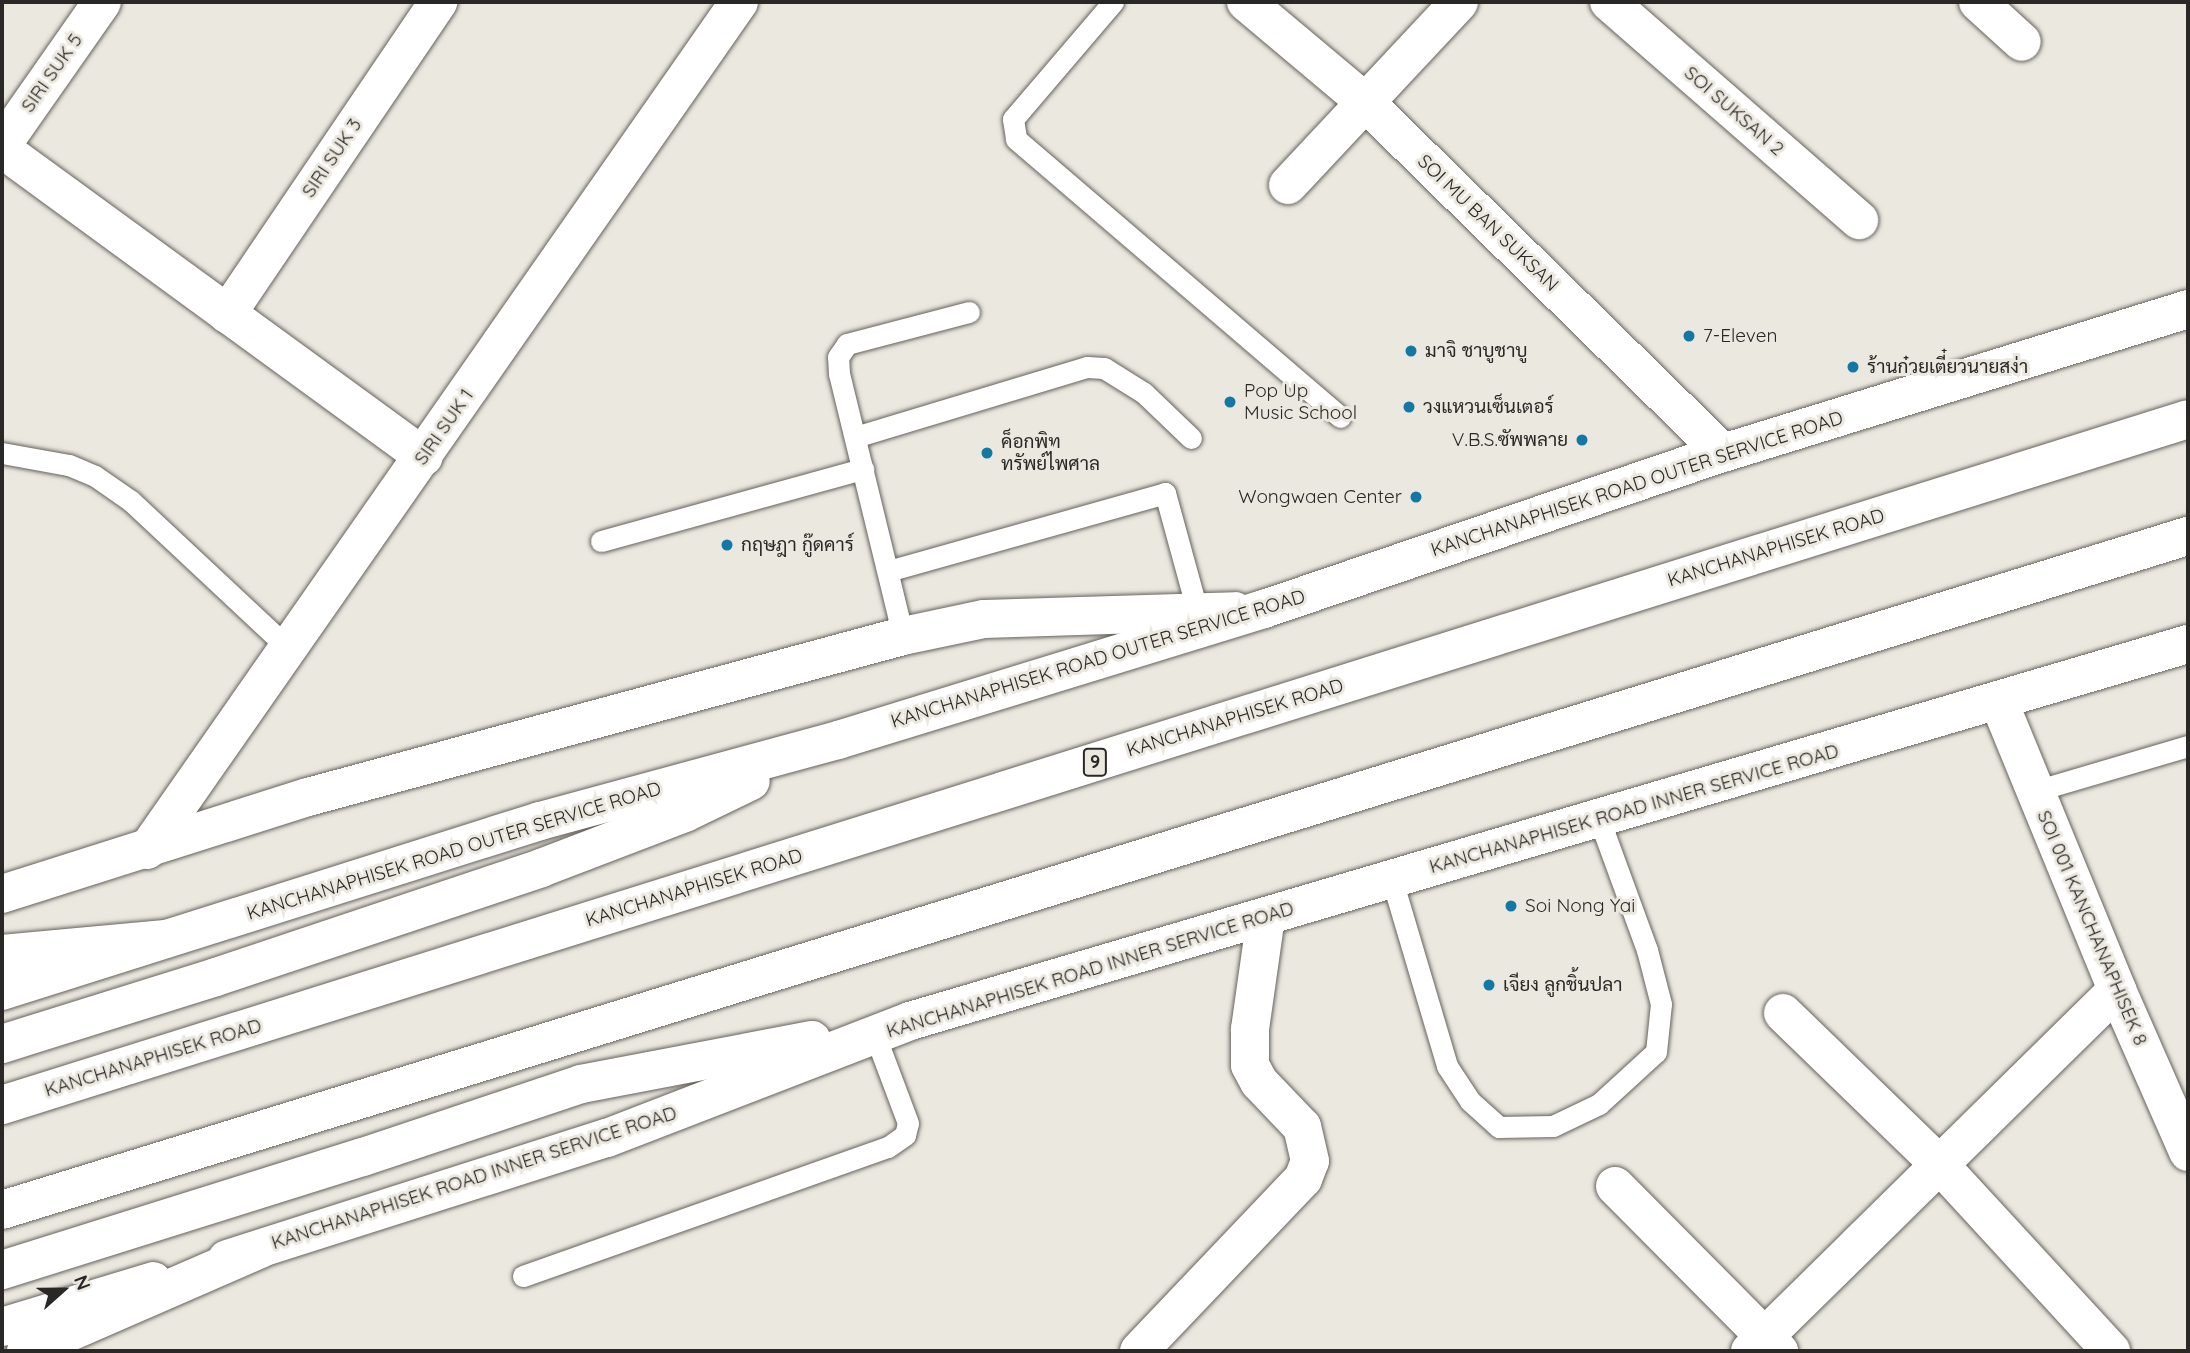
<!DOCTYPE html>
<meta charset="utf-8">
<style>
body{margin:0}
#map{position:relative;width:2190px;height:1353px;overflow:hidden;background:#ebe8e0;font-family:Quicksand,Sarabun,sans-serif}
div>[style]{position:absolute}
.roads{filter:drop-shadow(0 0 2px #66625c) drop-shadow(0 0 2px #66625c)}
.lane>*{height:21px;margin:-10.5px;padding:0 10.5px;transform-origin:10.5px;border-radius:10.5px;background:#fff}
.street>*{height:38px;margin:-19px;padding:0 19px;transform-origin:19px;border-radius:19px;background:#fff}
.secondary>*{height:38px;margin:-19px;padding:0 19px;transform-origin:19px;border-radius:19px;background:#fff}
.primary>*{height:38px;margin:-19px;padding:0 19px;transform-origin:19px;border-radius:19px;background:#fff}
.highway>*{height:38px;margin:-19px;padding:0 19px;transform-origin:19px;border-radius:19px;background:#fff}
.dots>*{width:19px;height:19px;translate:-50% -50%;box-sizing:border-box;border:4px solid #ebe8e0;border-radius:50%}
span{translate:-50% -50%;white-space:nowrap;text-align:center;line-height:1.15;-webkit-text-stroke:6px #ebe8e0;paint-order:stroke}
.shield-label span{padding:2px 5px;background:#ebe8e0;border:2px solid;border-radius:5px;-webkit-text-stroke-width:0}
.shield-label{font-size:18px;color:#2a2826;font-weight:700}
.street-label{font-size:19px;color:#2a2826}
.poi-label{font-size:19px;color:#2a2826}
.left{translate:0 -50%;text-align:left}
.right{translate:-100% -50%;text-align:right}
.frame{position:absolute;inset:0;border:4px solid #2a2826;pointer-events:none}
.north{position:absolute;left:28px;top:1255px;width:70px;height:70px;-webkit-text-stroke:5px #ebe8e0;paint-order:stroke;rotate:69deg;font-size:19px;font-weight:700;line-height:28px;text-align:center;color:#2a2826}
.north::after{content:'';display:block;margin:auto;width:24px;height:32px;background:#2a2826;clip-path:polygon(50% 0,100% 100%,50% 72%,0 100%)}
</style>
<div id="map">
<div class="roads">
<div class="lane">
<div style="left:1113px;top:2px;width:154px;rotate:130.5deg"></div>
<div style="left:1013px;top:119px;width:20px;rotate:81deg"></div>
<div style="left:1016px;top:139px;width:427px;rotate:40.6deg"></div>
<div style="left:855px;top:437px;width:242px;rotate:-16.8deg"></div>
<div style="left:1087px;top:367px;width:17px;rotate:3deg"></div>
<div style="left:1104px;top:368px;width:47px;rotate:32deg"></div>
<div style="left:1144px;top:393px;width:65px;rotate:43.8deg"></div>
<div style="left:2px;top:453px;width:68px;rotate:10.2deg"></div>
<div style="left:69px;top:465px;width:28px;rotate:23deg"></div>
<div style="left:95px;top:476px;width:44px;rotate:34.8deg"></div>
<div style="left:131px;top:501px;width:214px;rotate:43.1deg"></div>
<div style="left:601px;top:541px;width:272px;rotate:-15.4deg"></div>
<div style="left:888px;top:571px;width:288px;rotate:-15.7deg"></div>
<div style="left:1165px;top:493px;width:125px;rotate:74.7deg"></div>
<div style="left:903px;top:636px;width:270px;rotate:-103.7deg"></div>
<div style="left:839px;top:374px;width:17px;rotate:-93deg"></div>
<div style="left:838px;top:357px;width:16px;rotate:-55deg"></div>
<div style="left:847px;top:344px;width:126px;rotate:-14.7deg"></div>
<div style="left:2035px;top:791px;width:159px;rotate:-16.4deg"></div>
<div style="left:1392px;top:880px;width:194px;rotate:73.5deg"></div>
<div style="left:1447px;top:1066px;width:42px;rotate:56.7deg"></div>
<div style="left:1470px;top:1101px;width:39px;rotate:42deg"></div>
<div style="left:1499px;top:1127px;width:54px;rotate:-1.1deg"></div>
<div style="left:1553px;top:1126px;width:51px;rotate:-25.6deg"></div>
<div style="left:1599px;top:1104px;width:77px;rotate:-42.4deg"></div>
<div style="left:1656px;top:1052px;width:48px;rotate:-84.1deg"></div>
<div style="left:1661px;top:1004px;width:56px;rotate:-104.5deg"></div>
<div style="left:1647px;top:950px;width:140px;rotate:-110.1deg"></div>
<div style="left:523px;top:1276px;width:387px;rotate:-19.5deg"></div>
<div style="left:888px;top:1147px;width:21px;rotate:-35deg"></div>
<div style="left:905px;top:1135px;width:12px;rotate:-76deg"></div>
<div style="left:908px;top:1123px;width:94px;rotate:-110.6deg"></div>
</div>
<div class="street">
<div style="left:1246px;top:2px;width:155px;rotate:40deg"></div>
<div style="left:1365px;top:102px;width:501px;rotate:44.43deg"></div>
<div style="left:1609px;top:2px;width:332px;rotate:41.1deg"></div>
<div style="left:1978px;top:2px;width:59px;rotate:42.3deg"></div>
<div style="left:2px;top:145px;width:174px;rotate:-55deg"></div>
<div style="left:2px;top:149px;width:522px;rotate:36.12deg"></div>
<div style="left:1288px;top:185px;width:250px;rotate:-46.9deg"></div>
<div style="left:227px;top:314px;width:377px;rotate:-55.9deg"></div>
<div style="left:147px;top:850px;width:1034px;rotate:-55.08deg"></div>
<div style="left:2px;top:894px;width:321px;rotate:-17.6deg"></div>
<div style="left:308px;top:797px;width:616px;rotate:-15.14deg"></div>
<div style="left:903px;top:636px;width:83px;rotate:-11.9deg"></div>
<div style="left:984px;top:619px;width:251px;rotate:-1.8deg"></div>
<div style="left:1783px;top:1013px;width:219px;rotate:44.1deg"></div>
<div style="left:1940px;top:1165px;width:253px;rotate:47.4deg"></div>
<div style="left:1615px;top:1186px;width:233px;rotate:45.2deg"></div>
<div style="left:1139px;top:1351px;width:238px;rotate:-46.4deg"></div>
<div style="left:1303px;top:1179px;width:19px;rotate:-69deg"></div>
<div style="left:1310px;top:1161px;width:35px;rotate:-103deg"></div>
<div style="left:1302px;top:1127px;width:62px;rotate:-133.7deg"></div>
<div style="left:1259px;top:1082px;width:19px;rotate:-118deg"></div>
<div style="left:1250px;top:1065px;width:36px;rotate:-90deg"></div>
<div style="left:1250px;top:1029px;width:113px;rotate:-81.9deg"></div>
<div style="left:1750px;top:1351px;width:515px;rotate:-44.53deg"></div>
</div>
<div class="secondary">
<div style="left:1999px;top:702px;width:311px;rotate:67.7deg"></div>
<div style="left:2117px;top:990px;width:177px;rotate:66.3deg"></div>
<div style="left:2px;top:991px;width:564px;rotate:-17.54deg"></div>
<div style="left:540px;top:821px;width:309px;rotate:-15.2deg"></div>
<div style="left:838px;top:740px;width:446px;rotate:-17.1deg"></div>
<div style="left:1264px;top:609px;width:485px;rotate:-18.8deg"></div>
<div style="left:1723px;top:453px;width:487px;rotate:-17.2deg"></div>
<div style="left:2px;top:1044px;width:224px;rotate:-17.4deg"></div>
<div style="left:216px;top:977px;width:343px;rotate:-18.5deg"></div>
<div style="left:541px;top:868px;width:154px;rotate:-20.9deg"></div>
<div style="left:685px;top:813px;width:73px;rotate:-25.9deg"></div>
<div style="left:227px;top:1259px;width:399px;rotate:-17.7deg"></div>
<div style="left:607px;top:1138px;width:325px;rotate:-21.1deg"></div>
<div style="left:910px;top:1021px;width:1332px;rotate:-16.44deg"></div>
<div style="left:2px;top:1270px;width:378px;rotate:-17.4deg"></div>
<div style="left:363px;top:1157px;width:230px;rotate:-18.5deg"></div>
<div style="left:581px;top:1084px;width:235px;rotate:-10.8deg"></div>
<div style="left:2px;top:1327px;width:158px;rotate:-16.9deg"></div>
</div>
<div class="primary">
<div style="left:2px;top:954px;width:164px;rotate:-5.3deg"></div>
<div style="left:26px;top:1351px;width:256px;rotate:-23.5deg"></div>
</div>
<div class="highway">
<div style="left:2px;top:1105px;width:2291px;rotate:-17.42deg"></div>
<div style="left:2px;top:1210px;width:2288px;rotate:-17.14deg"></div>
</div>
</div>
<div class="dots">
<div style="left:1689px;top:336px;background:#1378a4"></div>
<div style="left:1411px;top:351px;background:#1378a4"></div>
<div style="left:1853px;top:367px;background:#1378a4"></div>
<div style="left:1230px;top:402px;background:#1378a4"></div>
<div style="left:1409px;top:407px;background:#1378a4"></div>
<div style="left:1582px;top:440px;background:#1378a4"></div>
<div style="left:987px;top:453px;background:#1378a4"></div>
<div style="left:1416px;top:497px;background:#1378a4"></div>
<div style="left:727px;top:545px;background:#1378a4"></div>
<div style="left:1511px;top:906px;background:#1378a4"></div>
<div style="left:1489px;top:985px;background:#1378a4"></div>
</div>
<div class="shield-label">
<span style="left:1095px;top:762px">9</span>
</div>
<div class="street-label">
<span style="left:52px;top:73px;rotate:-55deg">SIRI SUK 5</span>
<span style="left:1734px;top:111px;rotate:41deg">SOI SUKSAN 2</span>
<span style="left:332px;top:158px;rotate:-56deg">SIRI SUK 3</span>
<span style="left:1488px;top:223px;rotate:44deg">SOI MU BAN SUKSAN</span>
<span style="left:444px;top:427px;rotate:-55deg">SIRI SUK 1</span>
<span style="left:1637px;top:484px;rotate:-18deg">KANCHANAPHISEK ROAD OUTER SERVICE ROAD</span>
<span style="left:1776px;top:548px;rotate:-17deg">KANCHANAPHISEK ROAD</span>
<span style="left:1098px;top:659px;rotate:-17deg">KANCHANAPHISEK ROAD OUTER SERVICE ROAD</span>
<span style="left:1235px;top:718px;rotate:-17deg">KANCHANAPHISEK ROAD</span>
<span style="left:1634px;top:809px;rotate:-16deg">KANCHANAPHISEK ROAD INNER SERVICE ROAD</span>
<span style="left:454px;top:851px;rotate:-17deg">KANCHANAPHISEK ROAD OUTER SERVICE ROAD</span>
<span style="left:694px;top:888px;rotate:-17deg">KANCHANAPHISEK ROAD</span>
<span style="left:2092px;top:928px;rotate:67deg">SOI 001 KANCHANAPHISEK 8</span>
<span style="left:1090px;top:970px;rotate:-17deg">KANCHANAPHISEK ROAD INNER SERVICE ROAD</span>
<span style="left:153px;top:1058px;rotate:-17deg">KANCHANAPHISEK ROAD</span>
<span style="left:474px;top:1178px;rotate:-18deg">KANCHANAPHISEK ROAD INNER SERVICE ROAD</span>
</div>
<div class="poi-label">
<span class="left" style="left:1703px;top:336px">7-Eleven</span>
<span class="left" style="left:1425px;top:351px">มาจิ ชาบูชาบู</span>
<span class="left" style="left:1867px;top:367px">ร้านก๋วยเตี๋ยวนายสง่า</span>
<span class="left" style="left:1244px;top:402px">Pop Up<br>Music School</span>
<span class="left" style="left:1423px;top:407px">วงแหวนเซ็นเตอร์</span>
<span class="right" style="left:1568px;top:440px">V.B.S.ซัพพลาย</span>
<span class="left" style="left:1001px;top:453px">ค็อกพิท<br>ทรัพย์ไพศาล</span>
<span class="right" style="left:1402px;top:497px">Wongwaen Center</span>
<span class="left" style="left:741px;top:545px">กฤษฎา กู๊ดคาร์</span>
<span class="left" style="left:1525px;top:906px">Soi Nong Yai</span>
<span class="left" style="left:1503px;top:985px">เจียง ลูกชิ้นปลา</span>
</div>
<div class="frame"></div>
<div class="north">N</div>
</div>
